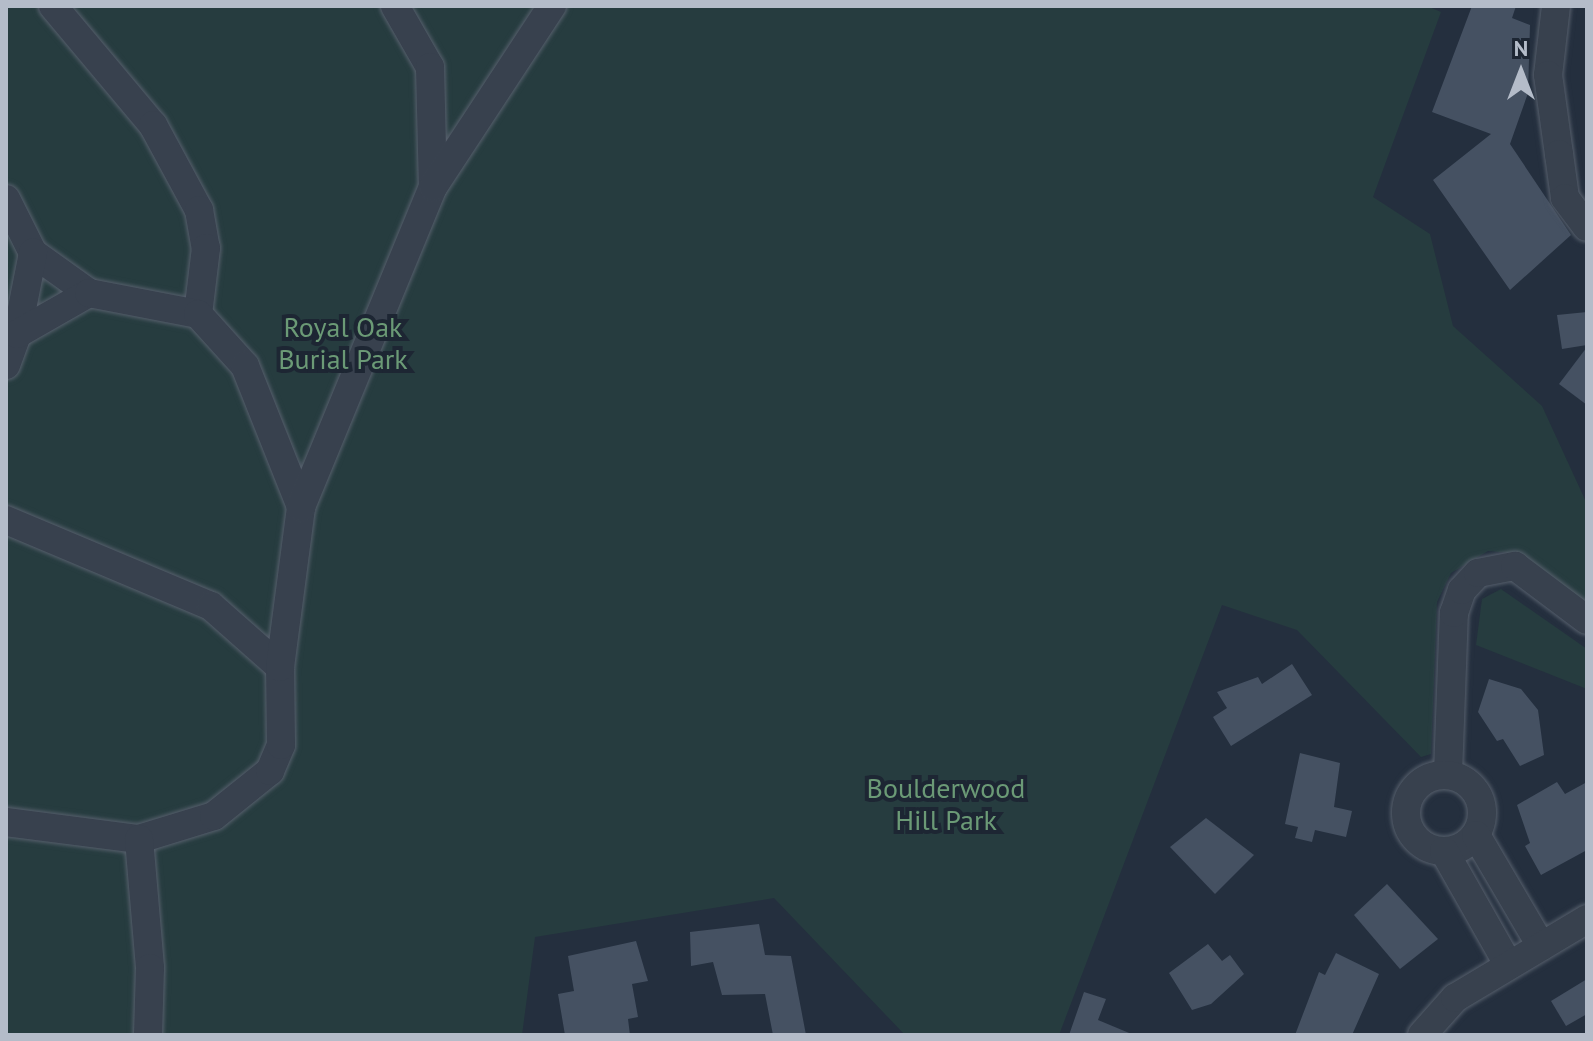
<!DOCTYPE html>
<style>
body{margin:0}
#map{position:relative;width:1593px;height:1041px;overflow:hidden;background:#242f3e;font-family:"PT Sans",sans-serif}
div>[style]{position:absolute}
.green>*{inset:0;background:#263c3f}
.building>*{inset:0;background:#455162}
.roads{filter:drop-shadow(0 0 2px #565f6c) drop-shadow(0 0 2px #565f6c)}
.minor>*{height:28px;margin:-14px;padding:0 14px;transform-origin:14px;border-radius:14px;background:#38414e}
.minor>.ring{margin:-14px;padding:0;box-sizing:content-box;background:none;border:28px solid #38414e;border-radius:50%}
span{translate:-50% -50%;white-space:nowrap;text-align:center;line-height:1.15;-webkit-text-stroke:8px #1d2633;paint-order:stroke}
.park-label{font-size:28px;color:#6b9a76}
.frame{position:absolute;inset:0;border:8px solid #b4bcc9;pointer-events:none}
.north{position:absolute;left:1481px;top:32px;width:80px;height:80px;-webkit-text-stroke:6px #1d2633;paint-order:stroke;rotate:0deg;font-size:22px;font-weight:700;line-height:32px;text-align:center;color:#b4bcc9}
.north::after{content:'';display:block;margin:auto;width:28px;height:36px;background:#b4bcc9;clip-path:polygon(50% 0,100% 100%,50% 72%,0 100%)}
</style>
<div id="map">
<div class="green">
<div style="clip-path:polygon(6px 6px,1427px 6px,1441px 12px,1373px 197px,1430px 234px,1453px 326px,1542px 406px,1587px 504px,1587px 606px,1522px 554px,1488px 551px,1451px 573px,1437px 602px,1431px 754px,1421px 757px,1297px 630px,1222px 605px,1059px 1035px,905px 1035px,774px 898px,535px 937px,522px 1035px,6px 1035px)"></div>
<div style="clip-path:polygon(1501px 589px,1587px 649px,1587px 689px,1476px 645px,1482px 599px)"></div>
</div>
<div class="building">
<div style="clip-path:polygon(1472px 6px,1516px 6px,1512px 18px,1530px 25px,1528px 93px,1510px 144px,1571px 235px,1510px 290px,1433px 180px,1491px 134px,1432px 112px)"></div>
<div style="clip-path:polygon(1587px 312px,1587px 345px,1562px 349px,1557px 315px)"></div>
<div style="clip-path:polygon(1587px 347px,1587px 405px,1559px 384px)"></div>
<div style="clip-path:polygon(1292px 664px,1312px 695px,1231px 746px,1213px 717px,1227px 708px,1217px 692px,1258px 677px,1262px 684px)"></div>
<div style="clip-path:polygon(1489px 679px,1521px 689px,1538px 710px,1544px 755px,1520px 766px,1503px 739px,1497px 741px,1478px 712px)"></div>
<div style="clip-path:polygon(1300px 753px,1340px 763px,1334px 807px,1352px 811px,1346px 837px,1315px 830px,1312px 842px,1295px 838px,1298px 827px,1285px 824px)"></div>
<div style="clip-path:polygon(1557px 782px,1565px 794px,1587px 782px,1587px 850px,1541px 875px,1525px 846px,1530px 843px,1517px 805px)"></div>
<div style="clip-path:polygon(1206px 818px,1254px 855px,1215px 894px,1170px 847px)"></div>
<div style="clip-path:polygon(1387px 884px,1438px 939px,1400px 969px,1354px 915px)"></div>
<div style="clip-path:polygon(759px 924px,765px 955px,791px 956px,806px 1035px,773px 1035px,765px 994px,722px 995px,713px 962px,691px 966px,690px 932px)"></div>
<div style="clip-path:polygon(636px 941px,648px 981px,632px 984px,638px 1017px,628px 1019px,630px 1035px,565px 1035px,558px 994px,574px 991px,568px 956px)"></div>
<div style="clip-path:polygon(1208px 944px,1222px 961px,1230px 955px,1244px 974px,1211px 1004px,1192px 1010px,1169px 973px)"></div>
<div style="clip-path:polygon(1336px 953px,1379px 974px,1352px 1035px,1295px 1035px,1319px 972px,1325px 975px)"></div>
<div style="clip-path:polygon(1587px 979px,1587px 1014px,1566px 1026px,1551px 1001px)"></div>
<div style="clip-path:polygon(1084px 992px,1106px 999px,1098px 1020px,1134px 1035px,1069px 1035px)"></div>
</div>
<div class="roads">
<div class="minor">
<div style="left:53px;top:6px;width:155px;rotate:50deg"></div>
<div style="left:153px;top:125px;width:97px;rotate:61.6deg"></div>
<div style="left:199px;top:210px;width:39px;rotate:80deg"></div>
<div style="left:206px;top:248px;width:66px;rotate:96.9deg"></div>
<div style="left:395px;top:6px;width:70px;rotate:60.2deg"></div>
<div style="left:430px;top:67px;width:120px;rotate:88.6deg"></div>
<div style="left:1556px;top:6px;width:69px;rotate:96.6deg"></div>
<div style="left:1548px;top:75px;width:80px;rotate:82.1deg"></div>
<div style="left:1559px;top:154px;width:44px;rotate:82.2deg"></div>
<div style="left:1565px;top:198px;width:36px;rotate:53deg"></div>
<div style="left:6px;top:199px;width:60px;rotate:63.4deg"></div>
<div style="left:33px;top:253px;width:69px;rotate:35.5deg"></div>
<div style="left:17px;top:334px;width:83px;rotate:-78.8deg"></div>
<div style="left:6px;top:365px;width:33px;rotate:-70deg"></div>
<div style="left:17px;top:334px;width:83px;rotate:-29.7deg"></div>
<div style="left:89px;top:293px;width:111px;rotate:10.9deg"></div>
<div style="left:198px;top:314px;width:70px;rotate:47.9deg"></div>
<div style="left:245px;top:366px;width:152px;rotate:68.3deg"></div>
<div style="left:6px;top:520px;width:222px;rotate:22.8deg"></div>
<div style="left:211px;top:606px;width:92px;rotate:41.5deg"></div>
<div style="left:1448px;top:774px;width:161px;rotate:-87.9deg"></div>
<div style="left:1454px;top:613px;width:24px;rotate:-71deg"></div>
<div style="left:1462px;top:590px;width:23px;rotate:-47deg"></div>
<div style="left:1478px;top:573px;width:38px;rotate:-11deg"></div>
<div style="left:1515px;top:566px;width:90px;rotate:36.9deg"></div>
<div class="ring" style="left:1406px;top:775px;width:48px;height:48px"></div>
<div style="left:6px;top:822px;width:134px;rotate:7.3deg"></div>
<div style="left:139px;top:839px;width:78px;rotate:-17deg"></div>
<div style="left:214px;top:816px;width:72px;rotate:-38.8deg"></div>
<div style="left:270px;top:771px;width:28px;rotate:-67deg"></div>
<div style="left:281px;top:745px;width:78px;rotate:-90.7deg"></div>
<div style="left:280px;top:667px;width:161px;rotate:-82.5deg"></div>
<div style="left:301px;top:507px;width:346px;rotate:-67.6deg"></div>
<div style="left:433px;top:187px;width:217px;rotate:-56.7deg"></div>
<div style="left:1476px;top:835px;width:129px;rotate:59.6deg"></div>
<div style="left:139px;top:839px;width:129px;rotate:85.1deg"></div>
<div style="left:150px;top:968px;width:67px;rotate:91.7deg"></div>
<div style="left:1444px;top:851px;width:130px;rotate:60.5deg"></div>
<div style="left:1422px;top:1035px;width:50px;rotate:-48.3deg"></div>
<div style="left:1455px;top:998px;width:154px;rotate:-30.9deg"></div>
</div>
</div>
<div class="park-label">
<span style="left:343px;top:343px">Royal Oak<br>Burial Park</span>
<span style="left:946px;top:804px">Boulderwood<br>Hill Park</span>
</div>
<div class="frame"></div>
<div class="north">N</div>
</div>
